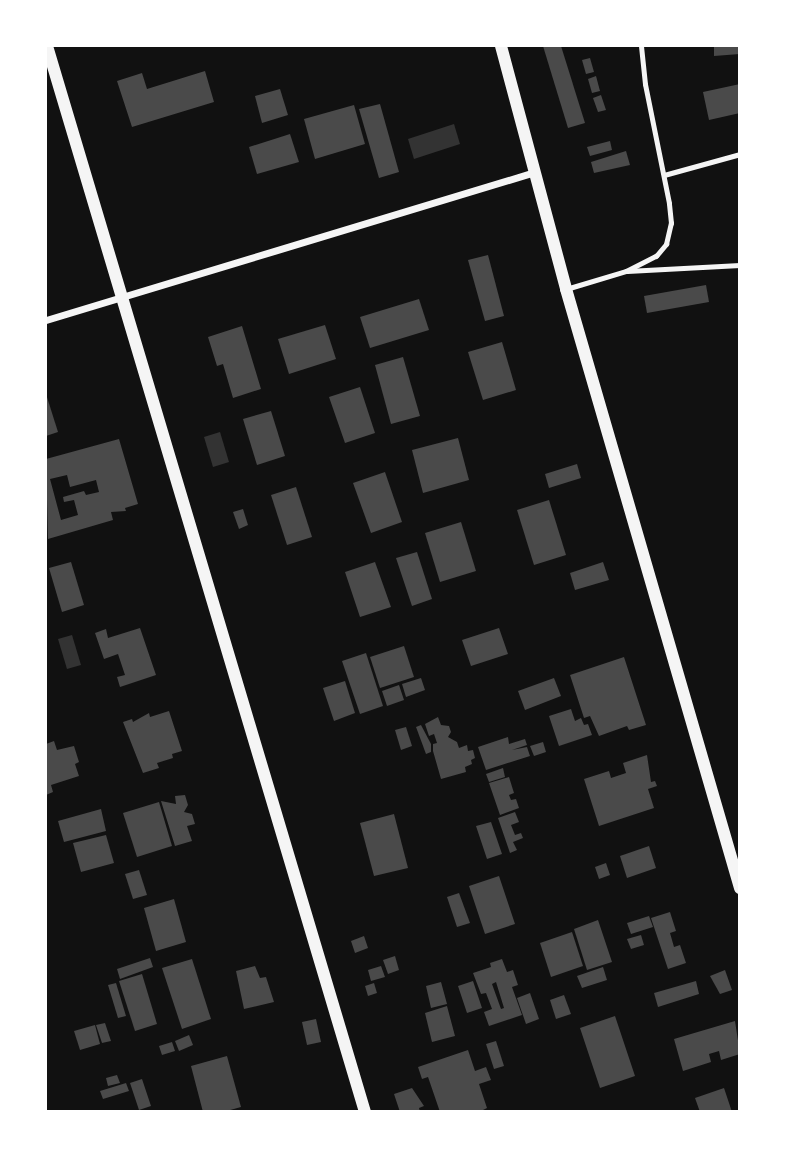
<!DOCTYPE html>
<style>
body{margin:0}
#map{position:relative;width:785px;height:1157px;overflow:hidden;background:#111;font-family:"Times New Roman",serif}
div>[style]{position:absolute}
.water>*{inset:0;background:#333}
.building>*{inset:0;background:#4a4a4a}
.service>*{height:5px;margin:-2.5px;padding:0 2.5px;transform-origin:2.5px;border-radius:2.5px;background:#f5f5f5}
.minor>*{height:7px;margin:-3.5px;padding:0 3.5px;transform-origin:3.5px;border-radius:3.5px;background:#f5f5f5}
.tertiary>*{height:12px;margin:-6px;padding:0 6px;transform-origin:6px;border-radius:6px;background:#f5f5f5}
span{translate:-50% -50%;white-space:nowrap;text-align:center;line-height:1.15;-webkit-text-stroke:5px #fff;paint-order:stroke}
.frame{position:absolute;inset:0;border:47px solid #fff;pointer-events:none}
</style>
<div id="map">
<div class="water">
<div style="clip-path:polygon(454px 124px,460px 144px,414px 159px,408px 139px)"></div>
<div style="clip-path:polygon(220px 432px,229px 462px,213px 467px,204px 437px)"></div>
<div style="clip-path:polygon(72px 635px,81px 665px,67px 669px,58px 639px)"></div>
</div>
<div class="building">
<div style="clip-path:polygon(543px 46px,561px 46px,585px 123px,568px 128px)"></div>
<div style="clip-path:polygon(714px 46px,740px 46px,740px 54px,714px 56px)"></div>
<div style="clip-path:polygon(590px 58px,594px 72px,586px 74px,582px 60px)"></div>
<div style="clip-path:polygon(205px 71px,214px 102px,132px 127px,117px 81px,142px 73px,147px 89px)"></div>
<div style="clip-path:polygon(596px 76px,600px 91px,592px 93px,588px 79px)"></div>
<div style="clip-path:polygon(740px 84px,740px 113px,709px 120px,703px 92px)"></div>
<div style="clip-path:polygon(280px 89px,288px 115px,262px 123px,255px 96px)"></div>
<div style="clip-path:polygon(601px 95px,606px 110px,598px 112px,593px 98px)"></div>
<div style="clip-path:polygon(380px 104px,399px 172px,379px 178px,359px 109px)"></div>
<div style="clip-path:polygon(354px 105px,365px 144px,315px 159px,304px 119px)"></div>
<div style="clip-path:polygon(290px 134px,299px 162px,257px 174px,249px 147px)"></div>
<div style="clip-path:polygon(610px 141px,612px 150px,590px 156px,587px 147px)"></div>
<div style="clip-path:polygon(626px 151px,630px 165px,594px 173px,591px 162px)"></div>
<div style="clip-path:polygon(488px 255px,504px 316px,485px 321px,468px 260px)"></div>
<div style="clip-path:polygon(706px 285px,709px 302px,647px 313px,644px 296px)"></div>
<div style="clip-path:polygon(419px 299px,429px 330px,370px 348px,360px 317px)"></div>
<div style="clip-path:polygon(325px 325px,336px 359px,289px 374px,278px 339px)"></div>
<div style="clip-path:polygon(242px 326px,261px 389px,233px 398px,223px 364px,217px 366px,208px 337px)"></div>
<div style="clip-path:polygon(502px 342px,516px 390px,483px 400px,468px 352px)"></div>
<div style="clip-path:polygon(403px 357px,420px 416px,391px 424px,375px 365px)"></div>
<div style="clip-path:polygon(360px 387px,375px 433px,345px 443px,329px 397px)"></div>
<div style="clip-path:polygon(46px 394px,58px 432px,46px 436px)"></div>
<div style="clip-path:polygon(271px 411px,285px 456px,257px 465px,243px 419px)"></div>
<div style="clip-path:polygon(458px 438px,469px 480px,423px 493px,412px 450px)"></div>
<div style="clip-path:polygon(evenodd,119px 439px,138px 504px,125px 508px,126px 511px,111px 512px,113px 520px,48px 539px,46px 459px,119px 439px,67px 475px,70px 487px,96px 480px,99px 492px,86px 495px,84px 491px,63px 497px,64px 502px,74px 500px,78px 515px,61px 520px,50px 479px,67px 475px)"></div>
<div style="clip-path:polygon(577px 464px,581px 478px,549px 488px,545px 474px)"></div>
<div style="clip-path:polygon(385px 472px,402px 522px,371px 533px,353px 483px)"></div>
<div style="clip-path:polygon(296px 487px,312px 537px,287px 545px,271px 495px)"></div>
<div style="clip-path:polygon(549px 500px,566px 555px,534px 565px,517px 510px)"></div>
<div style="clip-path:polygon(243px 509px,248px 525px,239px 529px,233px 512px)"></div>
<div style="clip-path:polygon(461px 522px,476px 571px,440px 582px,425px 533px)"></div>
<div style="clip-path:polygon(417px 552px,432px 599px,412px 606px,396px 558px)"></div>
<div style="clip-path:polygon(71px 562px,84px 605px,62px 612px,49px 568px)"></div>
<div style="clip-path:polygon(375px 562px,391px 607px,360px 617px,345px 572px)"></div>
<div style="clip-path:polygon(603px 562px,609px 580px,575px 590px,570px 573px)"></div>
<div style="clip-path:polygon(140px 628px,156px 675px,120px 687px,117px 677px,125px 675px,118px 654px,104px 659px,95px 633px,106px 629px,108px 638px)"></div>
<div style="clip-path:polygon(499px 628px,508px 654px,471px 666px,462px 640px)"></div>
<div style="clip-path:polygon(404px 646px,414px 677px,380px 688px,370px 657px)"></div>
<div style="clip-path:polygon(366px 653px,383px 706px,360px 714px,342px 661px)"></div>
<div style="clip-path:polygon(624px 657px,646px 725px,629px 730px,627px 726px,599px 736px,590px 716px,584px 718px,570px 675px)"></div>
<div style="clip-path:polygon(421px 678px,425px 690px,406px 697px,402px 684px)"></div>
<div style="clip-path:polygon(554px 678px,561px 696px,525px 710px,518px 691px)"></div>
<div style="clip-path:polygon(345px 681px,355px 713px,334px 721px,323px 688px)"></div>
<div style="clip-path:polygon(399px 685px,404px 700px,387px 706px,382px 691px)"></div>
<div style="clip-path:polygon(571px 709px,575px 721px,581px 718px,584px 725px,588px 724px,592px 735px,559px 746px,549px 716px)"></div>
<div style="clip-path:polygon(169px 711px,182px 751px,172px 754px,173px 758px,157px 763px,159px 768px,143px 773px,123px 722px,132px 719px,133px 722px,149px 713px,150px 717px)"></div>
<div style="clip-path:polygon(438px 717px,441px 725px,449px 726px,451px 732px,448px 737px,457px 742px,459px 748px,467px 745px,468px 751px,473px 750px,475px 758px,471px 760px,472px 764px,465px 767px,466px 772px,441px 779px,433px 751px,433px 744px,437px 743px,434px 734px,429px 736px,425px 724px)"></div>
<div style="clip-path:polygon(421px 725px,431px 744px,431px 752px,426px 754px,416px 727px)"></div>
<div style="clip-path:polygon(406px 727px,412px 746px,401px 750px,395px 730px)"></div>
<div style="clip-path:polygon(508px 737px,509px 744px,525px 739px,527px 745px,512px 750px,527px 747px,530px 756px,486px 770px,478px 747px)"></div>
<div style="clip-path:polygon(54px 741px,57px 750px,74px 746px,79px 762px,75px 764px,79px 776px,51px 785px,53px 792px,46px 795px,46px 744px)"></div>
<div style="clip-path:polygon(543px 742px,546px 752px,534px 756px,530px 746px)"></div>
<div style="clip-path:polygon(647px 755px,651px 782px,655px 781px,657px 786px,648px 789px,654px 808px,599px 826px,584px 779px,609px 771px,611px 778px,626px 773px,623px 763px)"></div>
<div style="clip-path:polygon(503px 768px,505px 777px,489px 782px,486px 774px)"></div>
<div style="clip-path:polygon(509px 777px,514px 793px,509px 795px,511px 800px,516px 799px,519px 808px,500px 815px,489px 783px)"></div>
<div style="clip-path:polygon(185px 795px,188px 805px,184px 812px,192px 814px,195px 824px,187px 826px,192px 841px,175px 846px,161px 801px,176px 804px,175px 796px)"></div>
<div style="clip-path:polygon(159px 802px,172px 846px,137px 857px,123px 813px)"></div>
<div style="clip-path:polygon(101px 809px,106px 831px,64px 842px,58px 821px)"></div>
<div style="clip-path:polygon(515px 812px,519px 822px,511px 825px,515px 835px,521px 833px,523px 838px,513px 842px,517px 850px,510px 853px,498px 818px)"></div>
<div style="clip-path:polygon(394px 814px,408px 868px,374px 876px,360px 823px)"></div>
<div style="clip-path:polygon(491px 822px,502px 854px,487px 859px,476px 826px)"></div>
<div style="clip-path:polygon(106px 835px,114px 863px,81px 872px,73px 843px)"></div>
<div style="clip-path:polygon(649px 846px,656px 868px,627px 878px,620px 856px)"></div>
<div style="clip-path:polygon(606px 863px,610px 875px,599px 879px,595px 867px)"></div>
<div style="clip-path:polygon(139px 870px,147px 895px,133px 899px,125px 874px)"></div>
<div style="clip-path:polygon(499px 876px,515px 924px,485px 934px,469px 886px)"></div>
<div style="clip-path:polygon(459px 893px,470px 923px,457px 927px,447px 897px)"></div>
<div style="clip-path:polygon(174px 899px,186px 942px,156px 951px,144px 908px)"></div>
<div style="clip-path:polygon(670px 912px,676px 931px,670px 933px,674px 947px,680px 945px,686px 963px,668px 969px,651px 918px)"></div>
<div style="clip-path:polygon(649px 916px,653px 927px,631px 934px,627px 923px)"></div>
<div style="clip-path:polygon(598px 920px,612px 962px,587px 970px,574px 929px)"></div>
<div style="clip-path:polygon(572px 932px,583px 966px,551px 977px,540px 943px)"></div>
<div style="clip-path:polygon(641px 935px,644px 945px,631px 949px,627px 939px)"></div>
<div style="clip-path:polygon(364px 936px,368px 948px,355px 953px,351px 941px)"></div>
<div style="clip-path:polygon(395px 956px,399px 970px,388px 974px,383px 960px)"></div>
<div style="clip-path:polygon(150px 958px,153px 967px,120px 979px,117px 969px)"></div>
<div style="clip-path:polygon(192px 959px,211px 1019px,182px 1029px,162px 968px)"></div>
<div style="clip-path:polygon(evenodd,502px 959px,507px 972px,513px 970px,518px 985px,512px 987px,522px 1015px,489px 1026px,484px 1012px,492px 1009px,486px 993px,481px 994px,473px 973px,491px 967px,490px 963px,502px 959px,496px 982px,504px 1008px,501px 1009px,492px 984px,496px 982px)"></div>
<div style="clip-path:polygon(255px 966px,260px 978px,266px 977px,274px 1002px,244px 1009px,236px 971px)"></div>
<div style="clip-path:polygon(381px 966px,385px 977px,371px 981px,368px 970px)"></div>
<div style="clip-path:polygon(603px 967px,607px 980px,582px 988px,577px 976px)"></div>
<div style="clip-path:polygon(725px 970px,732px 990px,720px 994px,710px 976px)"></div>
<div style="clip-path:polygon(142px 974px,157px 1024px,135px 1031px,119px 981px)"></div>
<div style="clip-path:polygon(473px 981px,482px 1008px,467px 1013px,458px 986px)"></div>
<div style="clip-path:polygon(696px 981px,699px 994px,658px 1007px,654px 993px)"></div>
<div style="clip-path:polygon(441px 982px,447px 1004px,431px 1008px,426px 986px)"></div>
<div style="clip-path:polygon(116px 983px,126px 1016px,118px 1018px,108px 985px)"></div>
<div style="clip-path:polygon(374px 983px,377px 993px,368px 996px,365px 986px)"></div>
<div style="clip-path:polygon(530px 993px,539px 1019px,526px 1024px,517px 998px)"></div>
<div style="clip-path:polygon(564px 995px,571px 1014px,556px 1019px,550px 1000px)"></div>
<div style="clip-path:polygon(447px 1006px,455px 1036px,432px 1042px,425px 1013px)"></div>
<div style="clip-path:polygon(615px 1016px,635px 1076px,600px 1088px,580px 1028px)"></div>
<div style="clip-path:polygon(316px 1019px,321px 1042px,307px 1045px,302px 1022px)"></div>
<div style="clip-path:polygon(735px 1021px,740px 1054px,721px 1060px,719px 1051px,709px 1054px,711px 1062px,683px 1071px,674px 1039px)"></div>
<div style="clip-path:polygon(105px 1023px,111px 1041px,102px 1043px,96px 1025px)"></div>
<div style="clip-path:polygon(95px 1025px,100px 1044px,80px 1050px,74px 1031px)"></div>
<div style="clip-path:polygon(189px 1035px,193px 1045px,179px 1051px,175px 1041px)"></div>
<div style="clip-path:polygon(496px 1041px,504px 1066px,494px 1069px,486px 1044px)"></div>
<div style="clip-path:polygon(172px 1042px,175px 1051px,162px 1055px,159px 1046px)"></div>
<div style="clip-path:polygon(468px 1050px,475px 1071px,486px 1067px,491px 1080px,479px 1084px,487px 1108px,479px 1112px,440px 1112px,428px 1077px,422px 1079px,418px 1067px)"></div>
<div style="clip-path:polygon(227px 1056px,241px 1107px,223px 1112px,203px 1112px,191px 1066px)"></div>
<div style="clip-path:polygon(117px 1075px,120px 1083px,108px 1086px,106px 1078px)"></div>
<div style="clip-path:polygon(142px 1079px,151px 1106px,139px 1110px,130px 1083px)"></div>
<div style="clip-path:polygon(126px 1083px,129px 1091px,103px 1099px,100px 1091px)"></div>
<div style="clip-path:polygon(412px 1088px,424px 1106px,419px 1108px,420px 1112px,400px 1112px,394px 1094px)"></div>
<div style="clip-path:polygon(724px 1088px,732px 1112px,700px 1112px,695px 1098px)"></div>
</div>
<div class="service">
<div style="left:664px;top:175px;width:79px;rotate:-15.4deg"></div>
<div style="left:627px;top:271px;width:113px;rotate:-3deg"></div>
<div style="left:566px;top:289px;width:63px;rotate:-16.7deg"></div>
<div style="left:626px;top:271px;width:34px;rotate:-27deg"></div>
<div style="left:656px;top:256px;width:16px;rotate:-50deg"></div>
<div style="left:666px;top:244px;width:22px;rotate:-77deg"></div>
<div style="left:671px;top:223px;width:20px;rotate:-96deg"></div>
<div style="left:669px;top:203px;width:121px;rotate:-101.4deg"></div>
<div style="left:645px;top:84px;width:38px;rotate:-96deg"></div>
</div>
<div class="minor">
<div style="left:46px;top:320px;width:511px;rotate:-16.84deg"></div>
</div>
<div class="tertiary">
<div style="left:47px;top:46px;width:1112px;rotate:73.39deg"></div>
<div style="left:501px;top:46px;width:252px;rotate:75deg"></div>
<div style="left:566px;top:289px;width:624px;rotate:73.8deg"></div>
</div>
<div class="frame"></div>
</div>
